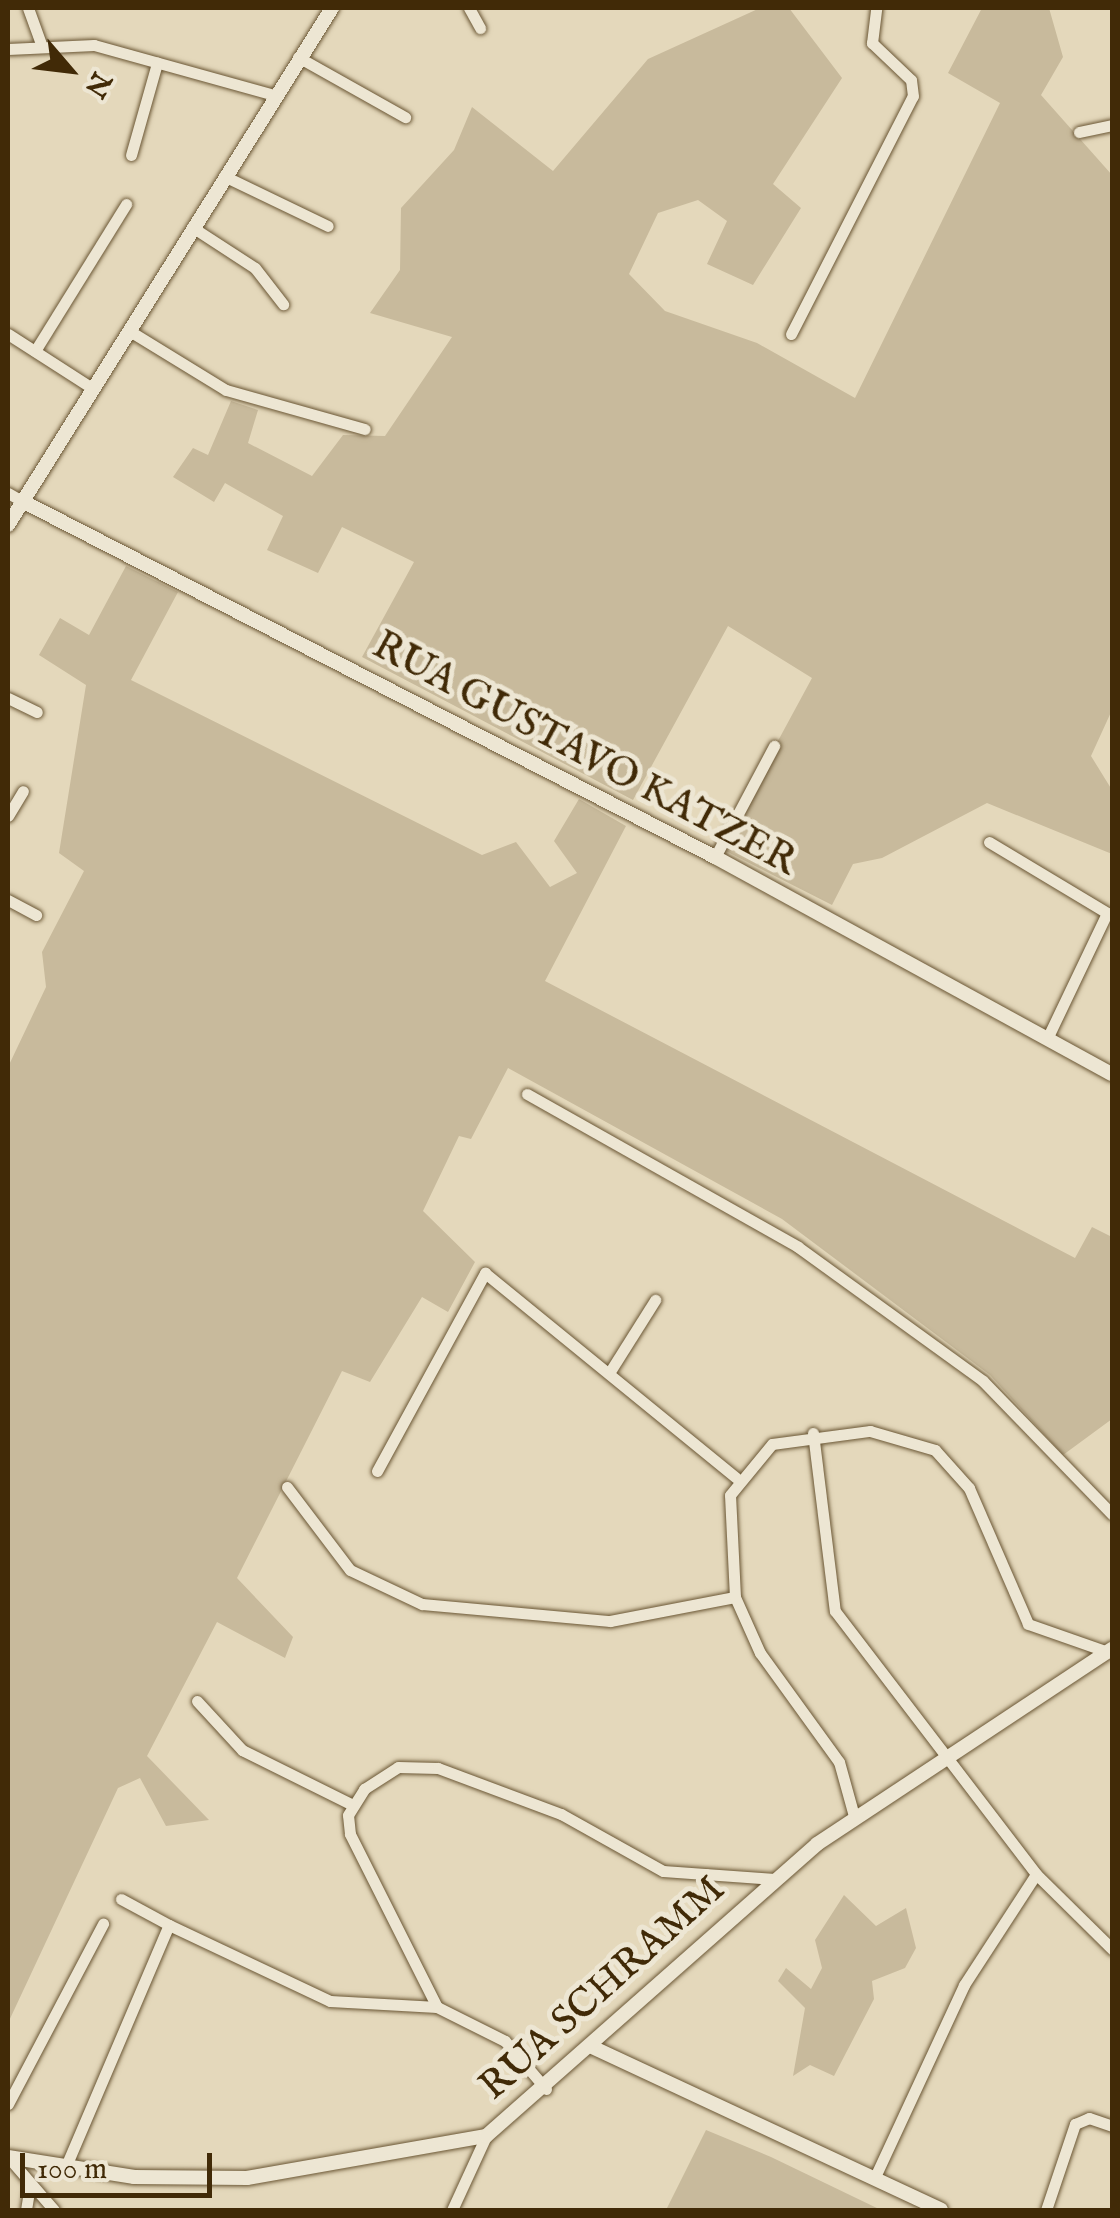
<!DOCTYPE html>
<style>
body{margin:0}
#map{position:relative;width:1120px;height:2218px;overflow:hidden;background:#e4d8bb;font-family:"IM FELL English",serif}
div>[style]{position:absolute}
.green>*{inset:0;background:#c8ba9c}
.roads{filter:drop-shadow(0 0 2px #6a5634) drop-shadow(0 0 2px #6a5634)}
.minor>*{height:11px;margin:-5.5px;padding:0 5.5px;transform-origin:5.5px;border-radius:5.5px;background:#ede6d3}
.tertiary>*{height:14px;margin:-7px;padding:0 7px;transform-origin:7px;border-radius:7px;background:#ede6d3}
span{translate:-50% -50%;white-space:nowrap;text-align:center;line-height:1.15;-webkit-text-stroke:10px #ede6d3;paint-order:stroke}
.street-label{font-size:40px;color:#412a07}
.frame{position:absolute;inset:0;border:10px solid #412a07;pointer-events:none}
.north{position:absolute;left:20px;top:20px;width:100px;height:100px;-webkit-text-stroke:8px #ede6d3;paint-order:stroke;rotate:118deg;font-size:28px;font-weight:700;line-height:40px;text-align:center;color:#412a07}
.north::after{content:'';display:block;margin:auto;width:35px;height:45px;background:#412a07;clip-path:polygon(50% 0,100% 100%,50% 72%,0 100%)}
.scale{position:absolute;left:20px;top:2153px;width:192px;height:45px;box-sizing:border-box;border:5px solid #412a07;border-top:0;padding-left:12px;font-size:30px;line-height:35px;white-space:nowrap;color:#412a07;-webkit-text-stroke:8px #ede6d3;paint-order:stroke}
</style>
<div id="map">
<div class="green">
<div style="clip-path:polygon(760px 8px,789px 8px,842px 78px,773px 184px,801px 208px,753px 285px,707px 264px,727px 221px,698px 200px,658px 213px,629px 274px,665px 311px,757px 343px,855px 398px,1000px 103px,948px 73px,982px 8px,1049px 8px,1063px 57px,1041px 95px,1112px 175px,1112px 710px,1091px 756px,1112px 790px,1112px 854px,987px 803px,882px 858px,853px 864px,832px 905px,720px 848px,812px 678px,728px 626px,633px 800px,362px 657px,414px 562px,342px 527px,318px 573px,267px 550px,283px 516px,225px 483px,214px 502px,173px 477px,193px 448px,208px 455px,231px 401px,258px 410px,248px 443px,312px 476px,343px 435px,385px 436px,452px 337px,370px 313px,400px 270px,401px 208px,454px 150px,472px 107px,553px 171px,648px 59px)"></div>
<div style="clip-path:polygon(126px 566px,178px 592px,131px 680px,482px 855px,516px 842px,550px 887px,577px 873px,554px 841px,579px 799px,626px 826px,545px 981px,1075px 1258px,1092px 1227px,1112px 1237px,1112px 1419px,1063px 1455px,990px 1375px,782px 1219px,508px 1068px,471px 1139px,459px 1136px,423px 1211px,475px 1262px,448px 1312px,422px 1297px,370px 1382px,342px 1371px,237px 1578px,293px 1637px,285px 1658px,217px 1622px,147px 1756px,209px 1820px,166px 1826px,140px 1778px,118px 1788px,8px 2023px,8px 1067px,46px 987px,42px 952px,84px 871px,59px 853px,86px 685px,39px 655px,60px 618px,89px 635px)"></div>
<div style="clip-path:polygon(844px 1895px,876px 1926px,906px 1908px,916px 1948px,905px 1968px,872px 1981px,874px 1999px,834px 2076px,810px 2065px,793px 2076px,805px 2008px,778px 1981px,786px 1968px,811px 1989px,822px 1968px,815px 1940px)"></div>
<div style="clip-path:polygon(706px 2130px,771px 2157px,881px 2210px,666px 2210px)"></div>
</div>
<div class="roads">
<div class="minor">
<div style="left:28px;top:8px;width:37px;rotate:70deg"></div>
<div style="left:469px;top:8px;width:23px;rotate:61deg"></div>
<div style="left:8px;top:49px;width:86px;rotate:-2.7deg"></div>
<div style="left:94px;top:45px;width:187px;rotate:15.5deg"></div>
<div style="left:298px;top:57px;width:123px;rotate:29.3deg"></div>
<div style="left:1079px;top:132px;width:34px;rotate:-12deg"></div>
<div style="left:131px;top:155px;width:96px;rotate:-74.2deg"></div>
<div style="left:224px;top:176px;width:115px;rotate:25.7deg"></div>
<div style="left:192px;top:227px;width:75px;rotate:33.1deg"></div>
<div style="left:255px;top:268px;width:46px;rotate:52.1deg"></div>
<div style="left:128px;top:330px;width:115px;rotate:31.5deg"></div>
<div style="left:226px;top:390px;width:144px;rotate:15.7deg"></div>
<div style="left:8px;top:334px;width:100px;rotate:32.7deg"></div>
<div style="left:791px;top:334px;width:267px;rotate:-62.9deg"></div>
<div style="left:913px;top:96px;width:16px;rotate:-97deg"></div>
<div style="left:911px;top:80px;width:54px;rotate:-136.5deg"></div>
<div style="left:872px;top:43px;width:35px;rotate:-83deg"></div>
<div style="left:35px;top:351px;width:173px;rotate:-58.2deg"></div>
<div style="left:8px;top:493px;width:16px;rotate:30deg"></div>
<div style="left:8px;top:698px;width:32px;rotate:26deg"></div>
<div style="left:8px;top:816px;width:29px;rotate:-59deg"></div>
<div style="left:989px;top:842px;width:138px;rotate:31deg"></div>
<div style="left:1107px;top:913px;width:140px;rotate:115.5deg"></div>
<div style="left:715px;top:857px;width:126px;rotate:-62deg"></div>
<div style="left:8px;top:900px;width:32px;rotate:28deg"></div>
<div style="left:527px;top:1094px;width:311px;rotate:29.4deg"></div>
<div style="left:798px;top:1247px;width:228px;rotate:35.9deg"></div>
<div style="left:983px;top:1381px;width:185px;rotate:45.9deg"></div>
<div style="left:611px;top:1370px;width:83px;rotate:-57.8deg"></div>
<div style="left:813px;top:1433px;width:179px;rotate:83deg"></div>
<div style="left:835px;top:1611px;width:331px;rotate:52.6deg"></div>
<div style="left:1036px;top:1874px;width:107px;rotate:44.6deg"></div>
<div style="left:377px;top:1471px;width:226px;rotate:-61.4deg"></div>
<div style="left:485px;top:1273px;width:324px;rotate:39.2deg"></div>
<div style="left:287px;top:1487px;width:104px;rotate:52.8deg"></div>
<div style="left:350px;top:1570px;width:80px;rotate:25.3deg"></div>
<div style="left:422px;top:1604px;width:189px;rotate:5.2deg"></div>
<div style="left:610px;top:1621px;width:127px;rotate:-10.9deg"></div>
<div style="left:197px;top:1701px;width:67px;rotate:47.4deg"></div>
<div style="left:242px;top:1750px;width:122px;rotate:26.4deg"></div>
<div style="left:854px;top:1816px;width:56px;rotate:-105.5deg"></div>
<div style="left:839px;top:1762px;width:135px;rotate:-125.9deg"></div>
<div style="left:760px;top:1653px;width:61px;rotate:-114.1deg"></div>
<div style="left:735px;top:1597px;width:102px;rotate:-92.8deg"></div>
<div style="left:730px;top:1495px;width:66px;rotate:-50.5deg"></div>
<div style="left:772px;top:1444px;width:99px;rotate:-7.6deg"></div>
<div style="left:870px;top:1431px;width:68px;rotate:16.3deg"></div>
<div style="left:935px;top:1450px;width:51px;rotate:48.2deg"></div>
<div style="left:969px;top:1488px;width:148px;rotate:66.5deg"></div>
<div style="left:1028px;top:1624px;width:85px;rotate:19.3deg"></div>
<div style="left:121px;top:1899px;width:55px;rotate:28.4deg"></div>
<div style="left:546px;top:2089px;width:63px;rotate:-130.5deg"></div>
<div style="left:505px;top:2041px;width:76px;rotate:-153.4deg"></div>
<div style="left:437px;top:2007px;width:194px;rotate:-116.7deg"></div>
<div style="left:350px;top:1834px;width:19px;rotate:-96deg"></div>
<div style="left:348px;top:1815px;width:31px;rotate:-58deg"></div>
<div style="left:364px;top:1789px;width:40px;rotate:-32.9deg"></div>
<div style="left:398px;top:1767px;width:40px;rotate:1.4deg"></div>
<div style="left:438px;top:1768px;width:131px;rotate:20.5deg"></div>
<div style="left:561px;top:1814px;width:117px;rotate:29.2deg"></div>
<div style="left:663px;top:1871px;width:112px;rotate:4.1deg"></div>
<div style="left:8px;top:2104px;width:204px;rotate:-62.2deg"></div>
<div style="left:8px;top:2157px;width:70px;rotate:49deg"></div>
<div style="left:66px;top:2166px;width:262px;rotate:-66.9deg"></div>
<div style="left:169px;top:1925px;width:178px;rotate:25.3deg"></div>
<div style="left:330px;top:2001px;width:107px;rotate:3.2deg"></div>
<div style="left:874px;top:2179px;width:214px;rotate:-65.1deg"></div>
<div style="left:964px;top:1985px;width:132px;rotate:-57deg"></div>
<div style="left:26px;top:2210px;width:24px;rotate:-81deg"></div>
<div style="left:452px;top:2210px;width:81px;rotate:-65.3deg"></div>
<div style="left:1046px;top:2210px;width:91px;rotate:-71.4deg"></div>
<div style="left:1075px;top:2124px;width:15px;rotate:-23deg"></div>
<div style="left:1089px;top:2118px;width:24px;rotate:19deg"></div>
</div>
<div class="tertiary">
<div style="left:22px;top:501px;width:779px;rotate:27.19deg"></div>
<div style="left:715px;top:857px;width:452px;rotate:28.7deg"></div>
<div style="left:8px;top:525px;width:610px;rotate:-57.92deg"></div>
<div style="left:592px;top:2047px;width:385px;rotate:25deg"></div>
<div style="left:8px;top:2157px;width:128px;rotate:9deg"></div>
<div style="left:134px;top:2177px;width:113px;rotate:0.5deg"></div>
<div style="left:247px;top:2178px;width:243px;rotate:-10deg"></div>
<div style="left:486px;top:2136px;width:441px;rotate:-41.4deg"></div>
<div style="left:817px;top:1844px;width:354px;rotate:-33.5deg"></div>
</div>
</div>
<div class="street-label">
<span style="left:584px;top:755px;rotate:28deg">RUA GUSTAVO KATZER</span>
<span style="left:603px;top:1989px;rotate:-42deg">RUA SCHRAMM</span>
</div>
<div class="frame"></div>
<div class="north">N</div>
<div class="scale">100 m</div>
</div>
